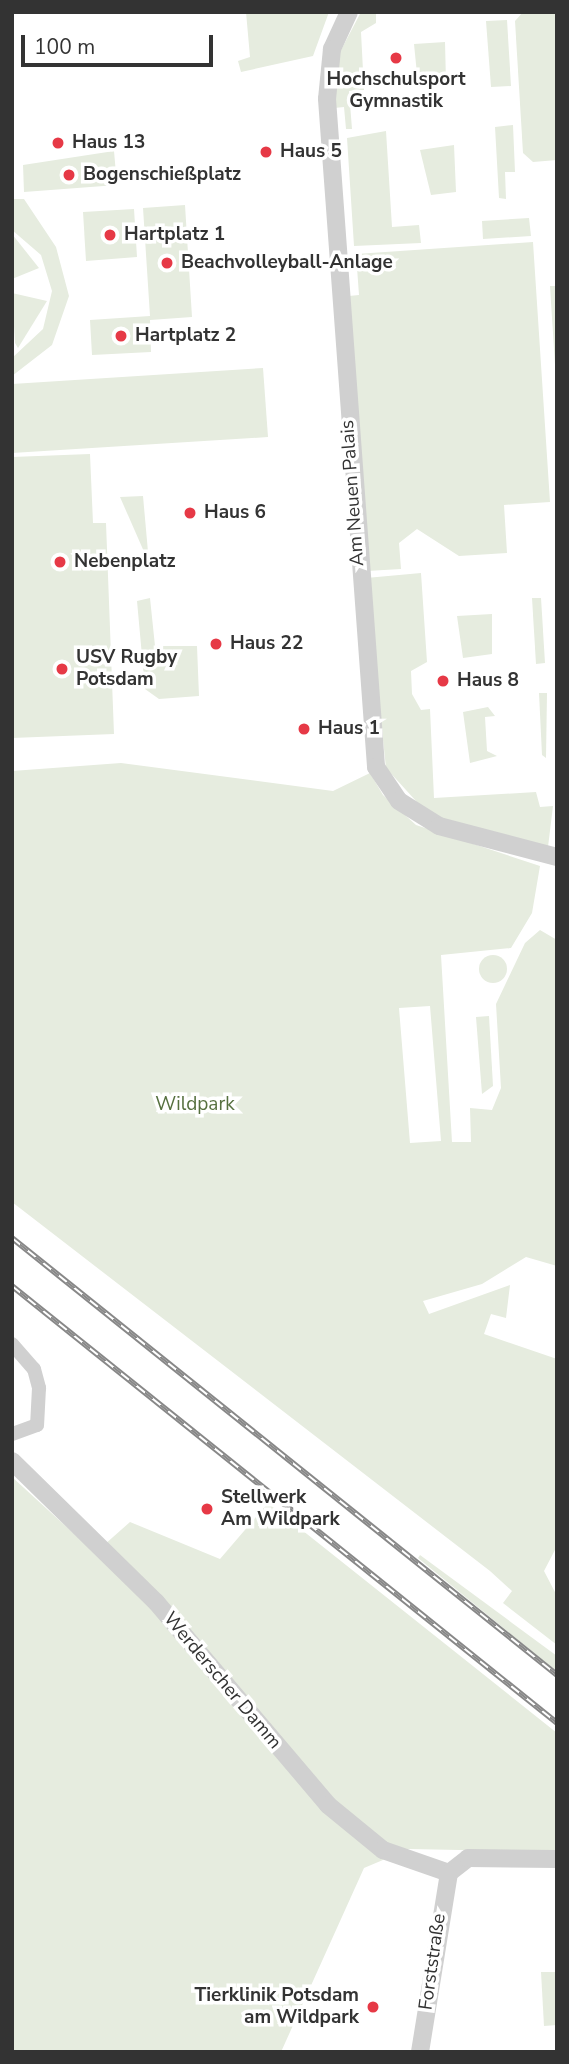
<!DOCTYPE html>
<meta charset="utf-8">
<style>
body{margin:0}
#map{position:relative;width:569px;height:2064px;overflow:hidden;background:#fff;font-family:"Nunito Sans",sans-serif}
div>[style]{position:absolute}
.green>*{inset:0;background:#e6ecdf}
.round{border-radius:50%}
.minor>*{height:14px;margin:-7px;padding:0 7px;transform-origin:7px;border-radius:7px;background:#d0d0d0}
.tertiary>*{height:18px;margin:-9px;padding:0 9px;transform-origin:9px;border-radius:9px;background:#d0d0d0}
.rail>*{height:6px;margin-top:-3px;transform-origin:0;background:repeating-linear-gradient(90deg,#fff 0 10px,#888 0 20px);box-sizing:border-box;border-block:2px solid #888}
.dots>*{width:19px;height:19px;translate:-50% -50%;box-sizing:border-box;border:4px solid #fff;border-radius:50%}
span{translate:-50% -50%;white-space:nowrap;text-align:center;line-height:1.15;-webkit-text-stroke:7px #fff;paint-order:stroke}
.poi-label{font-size:19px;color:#333;font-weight:700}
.left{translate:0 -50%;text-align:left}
.right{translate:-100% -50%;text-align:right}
.street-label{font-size:19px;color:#333}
.park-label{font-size:19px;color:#56703f}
.frame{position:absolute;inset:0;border:14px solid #333;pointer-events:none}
.scale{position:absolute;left:21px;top:35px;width:192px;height:32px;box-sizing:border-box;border:4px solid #333;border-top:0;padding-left:9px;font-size:21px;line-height:24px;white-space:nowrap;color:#333;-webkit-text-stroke:5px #fff;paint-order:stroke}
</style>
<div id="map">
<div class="green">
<div style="clip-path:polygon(246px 12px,329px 12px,313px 56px,241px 72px,238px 61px,250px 57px)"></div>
<div style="clip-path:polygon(361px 12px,376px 12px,376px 23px,361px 32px,364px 90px,349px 91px,352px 129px,346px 129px,344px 107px,334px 108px,340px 52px)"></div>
<div style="clip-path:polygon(523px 12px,557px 12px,557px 160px,533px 162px,523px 153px,515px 21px)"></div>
<div style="clip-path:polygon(507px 20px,511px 86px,491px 87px,486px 21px)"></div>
<div style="clip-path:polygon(445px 42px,446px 82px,418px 84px,414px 44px)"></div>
<div style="clip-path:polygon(513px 125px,515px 172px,505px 172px,506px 199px,499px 198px,495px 127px)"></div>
<div style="clip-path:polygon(386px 131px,392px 227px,419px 225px,421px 243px,354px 246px,347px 138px)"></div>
<div style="clip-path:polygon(454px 145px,456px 192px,431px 195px,420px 150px)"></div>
<div style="clip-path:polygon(114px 151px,117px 185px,24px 192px,23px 165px)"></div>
<div style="clip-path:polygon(12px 199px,24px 199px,56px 247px,69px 296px,52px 345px,12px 376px,12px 358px,43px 329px,52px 291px,41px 255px,12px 230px)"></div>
<div style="clip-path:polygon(185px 205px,192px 317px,150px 320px,151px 352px,92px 355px,90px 320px,150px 316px,143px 208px)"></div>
<div style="clip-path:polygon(134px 209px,137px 257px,86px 261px,83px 212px)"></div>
<div style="clip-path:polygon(529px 218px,531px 236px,483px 239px,482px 221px)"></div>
<div style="clip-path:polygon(12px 234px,39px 268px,12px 279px)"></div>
<div style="clip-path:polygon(533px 242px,550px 502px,504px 505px,507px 553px,459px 556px,417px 529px,399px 543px,401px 569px,367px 571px,349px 296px,359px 295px,356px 254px)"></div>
<div style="clip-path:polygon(550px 286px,557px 286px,557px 365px,555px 365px)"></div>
<div style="clip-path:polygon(12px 293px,47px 301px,18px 348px,15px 343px)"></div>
<div style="clip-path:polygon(263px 368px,268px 437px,12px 453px,12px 384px)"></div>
<div style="clip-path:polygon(90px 454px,93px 523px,106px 523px,114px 734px,12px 738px,12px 457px)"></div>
<div style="clip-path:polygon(143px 496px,149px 563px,120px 497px)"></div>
<div style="clip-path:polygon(421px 573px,427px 662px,411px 671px,412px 694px,421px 710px,430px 709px,434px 798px,536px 792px,540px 807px,553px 806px,548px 847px,472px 831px,426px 812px,386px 768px,366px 578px)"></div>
<div style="clip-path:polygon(150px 598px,155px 646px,197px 646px,199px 696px,159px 699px,145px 689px,137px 601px)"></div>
<div style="clip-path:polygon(532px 598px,541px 598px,545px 663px,536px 664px)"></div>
<div style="clip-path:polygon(492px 614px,492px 654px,463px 658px,457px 616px)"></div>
<div style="clip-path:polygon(539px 693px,547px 693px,546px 758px,542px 755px)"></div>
<div style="clip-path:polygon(488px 707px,495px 716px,485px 717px,487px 751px,497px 756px,470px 763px,463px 712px)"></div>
<div style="clip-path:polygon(evenodd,121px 763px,333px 791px,370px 773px,383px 795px,416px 825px,540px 866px,532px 913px,511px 948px,441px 955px,452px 1142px,471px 1142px,470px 1108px,492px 1110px,501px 1088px,496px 1004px,525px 943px,540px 930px,557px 940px,557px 1266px,526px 1257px,482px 1284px,423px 1301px,429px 1314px,510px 1285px,506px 1318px,491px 1314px,484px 1334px,557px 1359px,557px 1546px,544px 1571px,557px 1596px,557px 1645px,503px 1603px,512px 1591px,490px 1571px,12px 1202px,12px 771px,121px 763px,430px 1006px,441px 1141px,410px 1143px,399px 1008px,430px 1006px)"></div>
<div class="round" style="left:479px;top:955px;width:28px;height:28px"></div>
<div style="clip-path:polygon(489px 1016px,493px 1086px,482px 1094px,476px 1017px)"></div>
<div style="clip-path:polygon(12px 1477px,95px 1553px,130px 1522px,220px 1559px,268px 1503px,557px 1733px,557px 1852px,409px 1849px,364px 1868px,281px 2052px,12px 2052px)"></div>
<div style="clip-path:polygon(420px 1555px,557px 1656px,557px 1672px,418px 1558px)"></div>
<div style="clip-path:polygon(541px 1972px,557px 1972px,557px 2025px,544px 2026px)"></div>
</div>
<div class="minor">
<div style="left:12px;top:1344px;width:33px;rotate:49deg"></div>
<div style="left:34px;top:1369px;width:20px;rotate:75deg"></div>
<div style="left:39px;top:1388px;width:37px;rotate:93deg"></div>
<div style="left:37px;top:1425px;width:27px;rotate:160deg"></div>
</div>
<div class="tertiary">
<div style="left:349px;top:12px;width:41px;rotate:114.7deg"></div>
<div style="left:332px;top:49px;width:50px;rotate:95.7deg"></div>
<div style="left:327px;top:99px;width:670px;rotate:85.8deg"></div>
<div style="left:376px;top:767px;width:41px;rotate:55.9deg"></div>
<div style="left:399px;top:801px;width:47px;rotate:32deg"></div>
<div style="left:439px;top:826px;width:122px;rotate:14.7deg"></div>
<div style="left:12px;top:1461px;width:202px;rotate:44.4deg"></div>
<div style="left:156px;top:1602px;width:266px;rotate:49.7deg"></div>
<div style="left:328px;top:1805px;width:71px;rotate:39.3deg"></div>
<div style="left:383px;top:1850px;width:70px;rotate:19.2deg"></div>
<div style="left:420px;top:2052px;width:181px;rotate:-80.8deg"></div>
<div style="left:449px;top:1873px;width:24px;rotate:-38deg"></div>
<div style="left:468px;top:1858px;width:89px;rotate:0.6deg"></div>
</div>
<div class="rail">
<div style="left:12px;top:1238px;width:699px;rotate:38.72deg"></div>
<div style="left:12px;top:1286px;width:699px;rotate:38.72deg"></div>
</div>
<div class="dots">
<div style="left:396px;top:58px;background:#e63946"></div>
<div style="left:58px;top:143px;background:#e63946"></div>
<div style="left:266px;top:152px;background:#e63946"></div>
<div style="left:69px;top:175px;background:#e63946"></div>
<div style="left:110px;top:235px;background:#e63946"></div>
<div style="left:167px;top:263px;background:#e63946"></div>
<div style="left:121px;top:336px;background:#e63946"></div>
<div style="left:190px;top:513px;background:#e63946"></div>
<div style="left:60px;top:562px;background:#e63946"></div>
<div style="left:216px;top:644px;background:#e63946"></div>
<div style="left:62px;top:669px;background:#e63946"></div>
<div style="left:443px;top:681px;background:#e63946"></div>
<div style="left:304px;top:729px;background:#e63946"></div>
<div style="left:207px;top:1509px;background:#e63946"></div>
<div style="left:373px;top:2007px;background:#e63946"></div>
</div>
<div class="poi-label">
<span style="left:396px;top:91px">Hochschulsport<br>Gymnastik</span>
<span class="left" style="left:72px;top:143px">Haus 13</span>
<span class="left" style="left:280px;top:152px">Haus 5</span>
<span class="left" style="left:83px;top:175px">Bogenschießplatz</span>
<span class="left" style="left:124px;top:235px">Hartplatz 1</span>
<span class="left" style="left:181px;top:263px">Beachvolleyball-Anlage</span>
<span class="left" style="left:135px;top:336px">Hartplatz 2</span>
<span class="left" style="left:204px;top:513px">Haus 6</span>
<span class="left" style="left:74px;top:562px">Nebenplatz</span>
<span class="left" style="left:230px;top:644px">Haus 22</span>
<span class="left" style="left:76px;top:669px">USV Rugby<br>Potsdam</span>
<span class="left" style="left:457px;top:681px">Haus 8</span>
<span class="left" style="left:318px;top:729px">Haus 1</span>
<span class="left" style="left:221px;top:1509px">Stellwerk<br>Am Wildpark</span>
<span class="right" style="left:359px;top:2007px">Tierklinik Potsdam<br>am Wildpark</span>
</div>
<div class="street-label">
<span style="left:353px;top:493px;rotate:-94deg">Am Neuen Palais</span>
<span style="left:222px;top:1681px;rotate:50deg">Werderscher Damm</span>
<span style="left:433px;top:1962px;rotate:-82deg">Forststraße</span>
</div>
<div class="park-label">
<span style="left:195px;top:1105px">Wildpark</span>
</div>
<div class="frame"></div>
<div class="scale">100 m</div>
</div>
